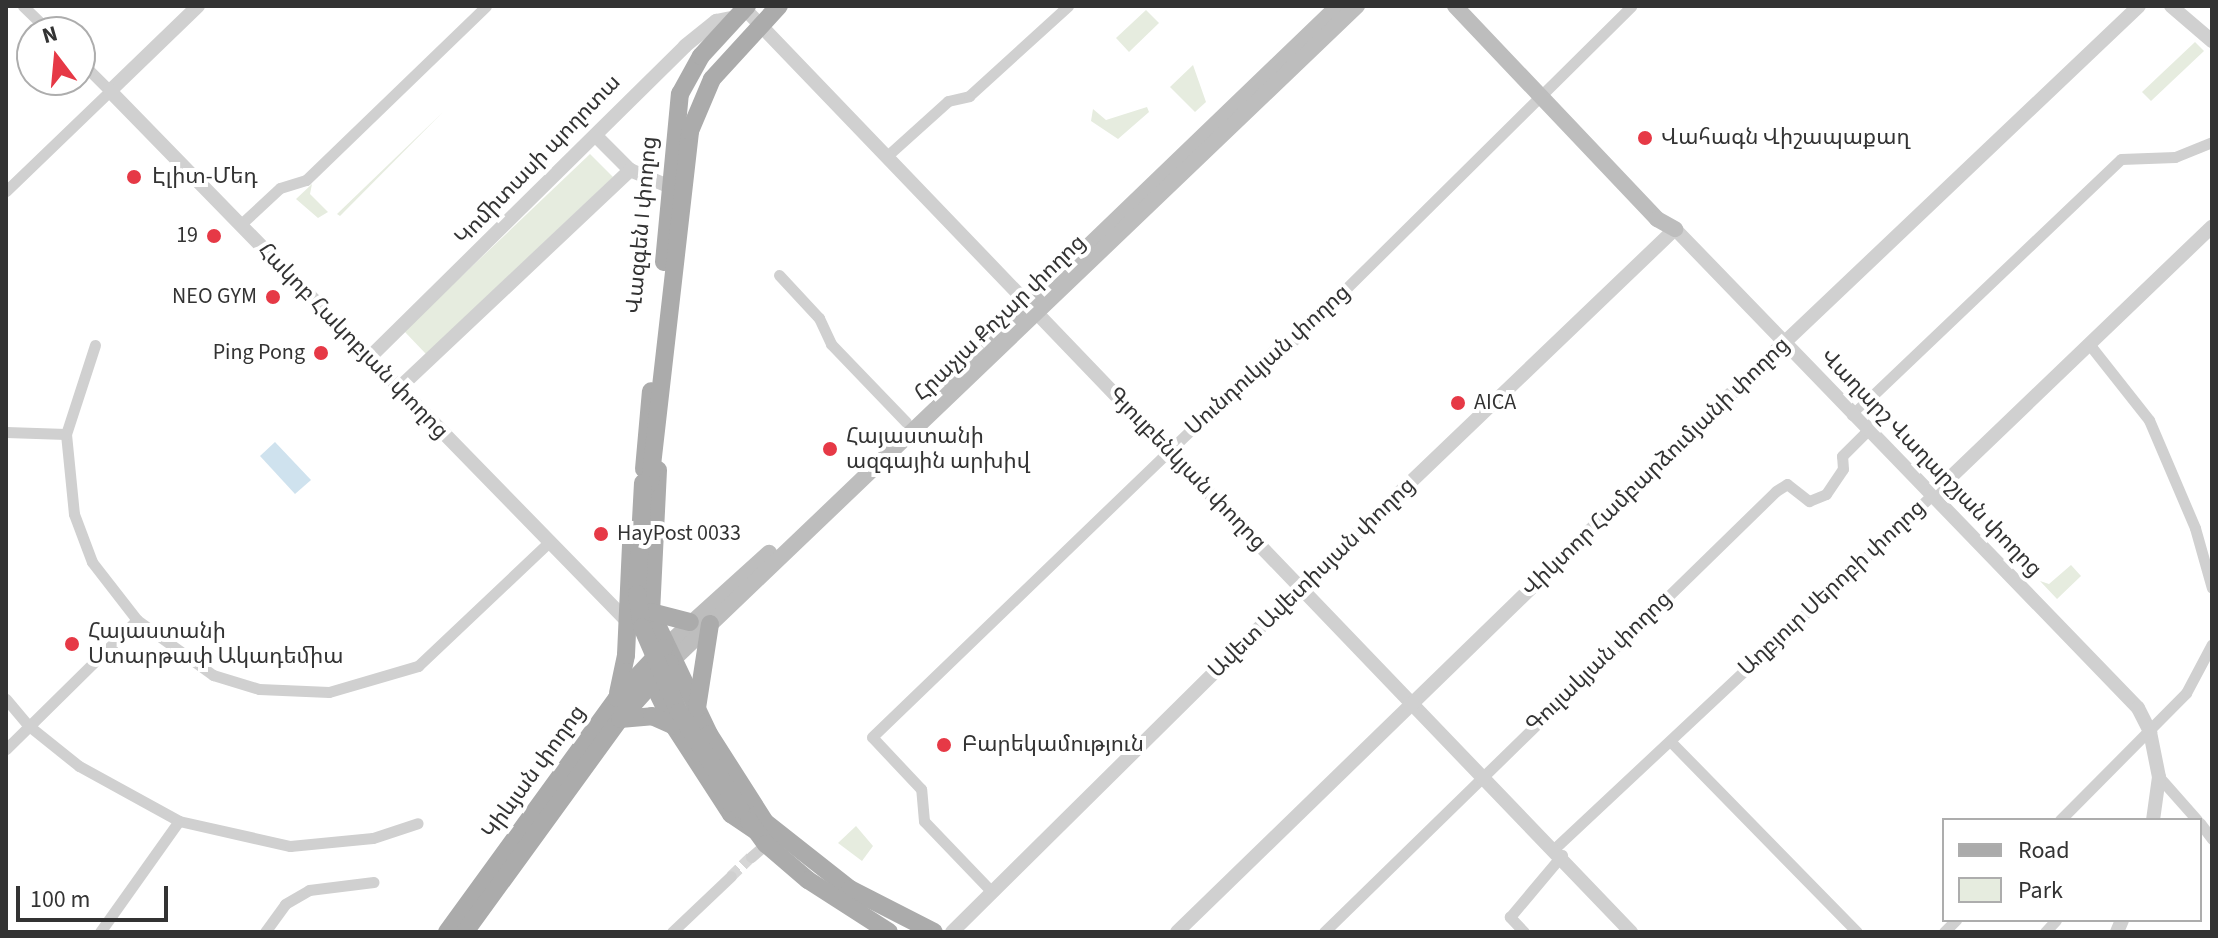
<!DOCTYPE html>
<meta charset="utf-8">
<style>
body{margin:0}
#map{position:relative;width:2218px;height:938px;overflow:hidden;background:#fff;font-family:"Source Sans 3","Noto Sans Armenian",sans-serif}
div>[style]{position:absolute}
.green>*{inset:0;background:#e6ecdf}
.water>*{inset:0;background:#cfe2ee}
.minor-tunnel>*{height:11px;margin-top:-5.5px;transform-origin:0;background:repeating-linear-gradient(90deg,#d6d6d6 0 11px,transparent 0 16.5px)}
.minor>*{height:11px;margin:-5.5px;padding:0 5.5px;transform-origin:5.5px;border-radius:5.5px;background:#d0d0d0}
.tertiary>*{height:14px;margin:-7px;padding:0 7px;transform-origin:7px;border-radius:7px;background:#d0d0d0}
.secondary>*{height:16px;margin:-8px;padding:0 8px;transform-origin:8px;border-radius:8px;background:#bdbdbd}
.primary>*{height:18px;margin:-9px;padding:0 9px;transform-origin:9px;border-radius:9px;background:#ababab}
.primary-bridge>*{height:18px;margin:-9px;padding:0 9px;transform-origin:9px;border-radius:9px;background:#ababab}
.dots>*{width:22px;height:22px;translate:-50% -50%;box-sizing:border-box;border:4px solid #fff;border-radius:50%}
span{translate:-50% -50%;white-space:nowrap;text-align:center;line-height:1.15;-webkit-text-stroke:8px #fff;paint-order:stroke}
.poi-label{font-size:22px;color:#333}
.left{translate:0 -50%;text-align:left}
.right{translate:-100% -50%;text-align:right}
.street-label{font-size:22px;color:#333}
.frame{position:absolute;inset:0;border:8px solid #333;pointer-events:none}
.legend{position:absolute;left:1942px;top:818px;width:260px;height:104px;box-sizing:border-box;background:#fff;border:2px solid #adadad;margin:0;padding:10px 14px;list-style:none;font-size:24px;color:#333}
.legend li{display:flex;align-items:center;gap:16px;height:40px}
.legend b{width:40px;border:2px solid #adadad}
.north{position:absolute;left:16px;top:16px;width:80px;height:80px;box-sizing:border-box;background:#fff;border:2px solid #adadad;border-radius:50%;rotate:344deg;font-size:22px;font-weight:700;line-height:32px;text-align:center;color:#333}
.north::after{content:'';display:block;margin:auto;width:28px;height:36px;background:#e63946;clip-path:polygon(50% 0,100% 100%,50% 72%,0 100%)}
.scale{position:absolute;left:16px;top:886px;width:152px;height:36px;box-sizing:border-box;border:4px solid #333;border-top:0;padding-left:10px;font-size:24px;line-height:28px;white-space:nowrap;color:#333;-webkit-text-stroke:6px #fff;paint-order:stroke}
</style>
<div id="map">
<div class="green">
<div style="clip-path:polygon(1146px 10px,1159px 23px,1129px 52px,1116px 38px)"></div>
<div style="clip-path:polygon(2195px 42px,2204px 51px,2151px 101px,2142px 92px)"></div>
<div style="clip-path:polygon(1193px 65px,1206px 102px,1195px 112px,1170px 87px)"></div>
<div style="clip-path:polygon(1147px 107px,1149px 112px,1118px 139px,1091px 121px,1093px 109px,1106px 120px)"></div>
<div style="clip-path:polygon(443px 112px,340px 216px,337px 214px)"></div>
<div style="clip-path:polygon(590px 154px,613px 177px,426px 354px,404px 331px)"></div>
<div style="clip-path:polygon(312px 184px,310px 194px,328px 212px,318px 218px,296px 199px)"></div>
<div style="clip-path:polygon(2071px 565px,2081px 576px,2057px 599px,2040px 581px,2049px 584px)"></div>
<div style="clip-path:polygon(856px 826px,873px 846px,862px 861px,838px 843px)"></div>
</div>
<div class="water">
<div style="clip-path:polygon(275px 442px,311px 480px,295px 494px,260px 456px)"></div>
</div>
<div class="minor-tunnel">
<div style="left:731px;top:876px;width:28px;rotate:-44deg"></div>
</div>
<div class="minor">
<div style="left:23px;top:6px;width:37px;rotate:44deg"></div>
<div style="left:887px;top:156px;width:82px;rotate:-42deg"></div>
<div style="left:948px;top:101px;width:22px;rotate:-13deg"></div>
<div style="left:969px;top:96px;width:134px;rotate:-42.3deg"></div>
<div style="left:6px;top:191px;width:144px;rotate:-43.9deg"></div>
<div style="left:110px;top:91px;width:42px;rotate:-135deg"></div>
<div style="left:240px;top:225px;width:54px;rotate:-42.8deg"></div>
<div style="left:280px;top:188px;width:27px;rotate:-17deg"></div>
<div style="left:306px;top:180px;width:250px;rotate:-44deg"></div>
<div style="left:779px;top:275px;width:59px;rotate:47.1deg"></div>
<div style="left:819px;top:318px;width:29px;rotate:65deg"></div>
<div style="left:831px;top:344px;width:108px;rotate:46.1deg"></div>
<div style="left:2089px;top:344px;width:97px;rotate:51.7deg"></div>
<div style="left:2149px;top:420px;width:117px;rotate:66.9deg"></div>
<div style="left:2195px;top:528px;width:62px;rotate:74.2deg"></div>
<div style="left:95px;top:345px;width:94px;rotate:108deg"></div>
<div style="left:66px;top:434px;width:80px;rotate:84.3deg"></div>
<div style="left:74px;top:514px;width:51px;rotate:69.4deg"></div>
<div style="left:92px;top:562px;width:73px;rotate:52.2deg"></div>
<div style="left:137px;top:620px;width:94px;rotate:35.9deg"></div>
<div style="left:213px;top:675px;width:48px;rotate:16.9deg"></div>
<div style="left:259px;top:689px;width:70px;rotate:2.5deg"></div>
<div style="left:329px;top:692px;width:93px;rotate:-16.3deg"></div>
<div style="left:418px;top:666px;width:179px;rotate:-43.4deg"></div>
<div style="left:1852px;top:415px;width:371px;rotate:-43.6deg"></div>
<div style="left:2121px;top:159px;width:54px;rotate:-2.1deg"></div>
<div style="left:2175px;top:157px;width:40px;rotate:-22deg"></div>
<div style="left:6px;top:432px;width:60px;rotate:1.9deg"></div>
<div style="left:6px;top:699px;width:35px;rotate:50deg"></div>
<div style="left:29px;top:726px;width:64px;rotate:38.7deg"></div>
<div style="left:79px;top:766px;width:114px;rotate:28.8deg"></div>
<div style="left:179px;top:821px;width:114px;rotate:12.7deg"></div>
<div style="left:290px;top:846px;width:83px;rotate:-5.5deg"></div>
<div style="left:373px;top:838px;width:47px;rotate:-18.4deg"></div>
<div style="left:1670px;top:741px;width:267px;rotate:45.6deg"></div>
<div style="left:6px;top:749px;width:184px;rotate:-44.6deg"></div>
<div style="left:2159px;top:777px;width:57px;rotate:48.5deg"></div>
<div style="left:2060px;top:820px;width:179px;rotate:-45.2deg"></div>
<div style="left:2186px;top:693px;width:55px;rotate:-62deg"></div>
<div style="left:2200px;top:823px;width:20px;rotate:53deg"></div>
<div style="left:1555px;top:848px;width:515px;rotate:-43.11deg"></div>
<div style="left:751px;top:857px;width:20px;rotate:-41deg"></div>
<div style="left:992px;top:892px;width:98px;rotate:-133.8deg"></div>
<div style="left:924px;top:821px;width:32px;rotate:-95deg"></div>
<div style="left:921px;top:789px;width:71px;rotate:-133.3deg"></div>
<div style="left:872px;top:737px;width:562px;rotate:-43.92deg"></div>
<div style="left:1277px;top:347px;width:13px;rotate:-13deg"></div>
<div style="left:1290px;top:344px;width:480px;rotate:-44.7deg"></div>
<div style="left:100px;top:932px;width:136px;rotate:-54.6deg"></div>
<div style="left:265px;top:932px;width:34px;rotate:-54deg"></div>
<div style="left:285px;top:904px;width:28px;rotate:-30deg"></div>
<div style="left:309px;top:890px;width:65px;rotate:-7deg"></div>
<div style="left:672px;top:932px;width:81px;rotate:-43.5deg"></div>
<div style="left:1324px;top:932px;width:631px;rotate:-44.29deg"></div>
<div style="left:1776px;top:491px;width:13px;rotate:-32deg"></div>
<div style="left:1787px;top:484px;width:28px;rotate:38deg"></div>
<div style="left:1809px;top:501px;width:18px;rotate:-22deg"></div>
<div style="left:1826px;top:494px;width:30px;rotate:-56deg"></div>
<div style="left:1843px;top:469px;width:13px;rotate:-94deg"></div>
<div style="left:1842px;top:456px;width:37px;rotate:-45deg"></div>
<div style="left:1524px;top:932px;width:21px;rotate:-133deg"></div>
<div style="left:1510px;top:917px;width:81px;rotate:-50deg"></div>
<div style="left:1944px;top:932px;width:17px;rotate:-45deg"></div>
<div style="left:2045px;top:932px;width:16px;rotate:-47deg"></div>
</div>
<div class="tertiary">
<div style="left:198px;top:6px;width:122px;rotate:136deg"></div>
<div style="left:110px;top:91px;width:739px;rotate:45.71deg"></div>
<div style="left:742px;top:6px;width:1284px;rotate:46.17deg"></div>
<div style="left:2171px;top:6px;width:54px;rotate:40.5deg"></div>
<div style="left:596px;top:136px;width:48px;rotate:45deg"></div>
<div style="left:630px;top:170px;width:41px;rotate:22.8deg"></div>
<div style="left:369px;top:358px;width:444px;rotate:-44.6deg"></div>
<div style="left:685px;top:46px;width:40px;rotate:-39deg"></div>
<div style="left:716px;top:21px;width:15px;rotate:-11deg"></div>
<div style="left:399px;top:388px;width:318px;rotate:-43.3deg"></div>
<div style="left:1931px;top:496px;width:389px;rotate:-43.8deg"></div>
<div style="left:952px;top:932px;width:491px;rotate:-44.7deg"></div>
<div style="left:1301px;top:587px;width:518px;rotate:-43.75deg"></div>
<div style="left:1675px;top:229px;width:666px;rotate:45.97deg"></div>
<div style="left:2138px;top:708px;width:27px;rotate:63deg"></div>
<div style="left:2150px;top:732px;width:46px;rotate:78.7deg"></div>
<div style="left:2159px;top:777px;width:43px;rotate:97.9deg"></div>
<div style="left:1177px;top:932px;width:821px;rotate:-44.16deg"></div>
<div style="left:1766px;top:360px;width:514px;rotate:-43.5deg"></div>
<div style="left:2117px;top:932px;width:13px;rotate:-67deg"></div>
</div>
<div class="secondary">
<div style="left:1455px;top:6px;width:294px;rotate:46.5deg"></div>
<div style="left:1657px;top:219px;width:21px;rotate:29deg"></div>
<div style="left:944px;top:385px;width:547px;rotate:-43.89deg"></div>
<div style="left:666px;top:646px;width:139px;rotate:-42.1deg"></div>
<div style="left:672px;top:661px;width:948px;rotate:-43.72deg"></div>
</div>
<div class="primary">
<div style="left:664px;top:262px;width:169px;rotate:-84.6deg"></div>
<div style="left:680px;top:94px;width:43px;rotate:-61.1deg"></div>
<div style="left:701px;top:56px;width:68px;rotate:-47.4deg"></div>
<div style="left:644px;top:469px;width:78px;rotate:-84.9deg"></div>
<div style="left:658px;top:470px;width:142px;rotate:92.8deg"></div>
<div style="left:651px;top:612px;width:135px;rotate:64.6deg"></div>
<div style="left:709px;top:734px;width:104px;rotate:57.5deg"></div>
<div style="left:650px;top:483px;width:354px;rotate:-83.5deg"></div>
<div style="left:690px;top:131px;width:56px;rotate:-67.1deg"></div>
<div style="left:712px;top:79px;width:99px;rotate:-47.5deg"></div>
<div style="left:651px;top:612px;width:40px;rotate:14.4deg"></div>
<div style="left:648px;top:673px;width:59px;rotate:63.9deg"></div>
<div style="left:674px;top:726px;width:105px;rotate:57.1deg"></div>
<div style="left:731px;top:814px;width:29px;rotate:34deg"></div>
<div style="left:618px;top:693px;width:39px;rotate:-78deg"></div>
<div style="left:626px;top:655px;width:111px;rotate:-87.4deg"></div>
<div style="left:697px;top:708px;width:85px;rotate:-81.2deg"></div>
<div style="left:620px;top:719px;width:32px;rotate:-5deg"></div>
<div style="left:652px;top:716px;width:24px;rotate:24deg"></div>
<div style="left:756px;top:815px;width:120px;rotate:38.2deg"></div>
<div style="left:850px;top:889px;width:94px;rotate:27.1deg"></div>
<div style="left:749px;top:821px;width:29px;rotate:54deg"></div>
<div style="left:766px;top:844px;width:55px;rotate:40.6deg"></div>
<div style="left:808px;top:880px;width:96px;rotate:32.7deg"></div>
<div style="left:447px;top:932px;width:289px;rotate:-54deg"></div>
<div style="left:617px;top:698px;width:69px;rotate:-46.8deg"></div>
<div style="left:465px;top:932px;width:263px;rotate:-54deg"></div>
<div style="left:620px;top:719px;width:75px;rotate:-48.2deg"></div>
</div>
<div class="primary-bridge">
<div style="left:643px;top:483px;width:111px;rotate:93.1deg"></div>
<div style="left:637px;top:594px;width:33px;rotate:81deg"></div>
<div style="left:642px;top:627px;width:93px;rotate:66.5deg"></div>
<div style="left:679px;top:712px;width:115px;rotate:57.8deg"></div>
</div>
<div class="dots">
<div style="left:1645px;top:138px;background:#e63946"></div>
<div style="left:134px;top:177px;background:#e63946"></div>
<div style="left:214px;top:236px;background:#e63946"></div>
<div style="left:273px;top:297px;background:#e63946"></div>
<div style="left:321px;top:353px;background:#e63946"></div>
<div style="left:1458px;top:403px;background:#e63946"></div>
<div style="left:830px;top:449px;background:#e63946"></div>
<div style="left:601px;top:534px;background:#e63946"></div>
<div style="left:72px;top:644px;background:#e63946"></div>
<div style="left:944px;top:745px;background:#e63946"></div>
</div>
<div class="poi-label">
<span class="left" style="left:1661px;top:138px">Վահագն Վիշապաքաղ</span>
<span class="left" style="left:152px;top:177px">Էլիտ-Մեդ</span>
<span class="right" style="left:198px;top:236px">19</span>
<span class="right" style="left:257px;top:297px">NEO GYM</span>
<span class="right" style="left:305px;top:353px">Ping Pong</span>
<span class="left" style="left:1474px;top:403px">AICA</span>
<span class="left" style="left:846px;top:449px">Հայաստանի<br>ազգային արխիվ</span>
<span class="left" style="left:617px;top:534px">HayPost 0033</span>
<span class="left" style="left:88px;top:644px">Հայաստանի<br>Ստարթափ Ակադեմիա</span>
<span class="left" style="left:962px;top:745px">Բարեկամություն</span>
</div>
<div class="street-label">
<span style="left:538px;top:160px;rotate:-46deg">Կոմիտասի պողոտա</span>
<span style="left:642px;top:225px;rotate:-85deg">Վազգեն I փողոց</span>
<span style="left:1000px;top:318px;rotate:-44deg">Հրաչյա Քոչար փողոց</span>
<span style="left:353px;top:341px;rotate:46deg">Հակոբ Հակոբյան փողոց</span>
<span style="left:1268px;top:360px;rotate:-42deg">Սունդուկյան փողոց</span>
<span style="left:1931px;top:463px;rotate:46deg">Վաղարշ Վաղարշյան փողոց</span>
<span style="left:1656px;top:467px;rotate:-44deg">Վիկտոր Համբարձումյանի փողոց</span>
<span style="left:1187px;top:469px;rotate:46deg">Գյուլբենկյան փողոց</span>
<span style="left:1312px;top:578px;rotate:-44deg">Ավետ Ավետիսյան փողոց</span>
<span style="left:1832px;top:588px;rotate:-43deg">Աղբյուր Սերոբի փողոց</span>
<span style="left:1599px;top:662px;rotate:-44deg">Գուլակյան փողոց</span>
<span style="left:534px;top:772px;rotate:-54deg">Կիևյան փողոց</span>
</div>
<div class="frame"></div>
<ul class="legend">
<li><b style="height:10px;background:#ababab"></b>Road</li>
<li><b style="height:22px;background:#e6ecdf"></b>Park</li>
</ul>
<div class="north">N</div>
<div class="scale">100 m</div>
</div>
